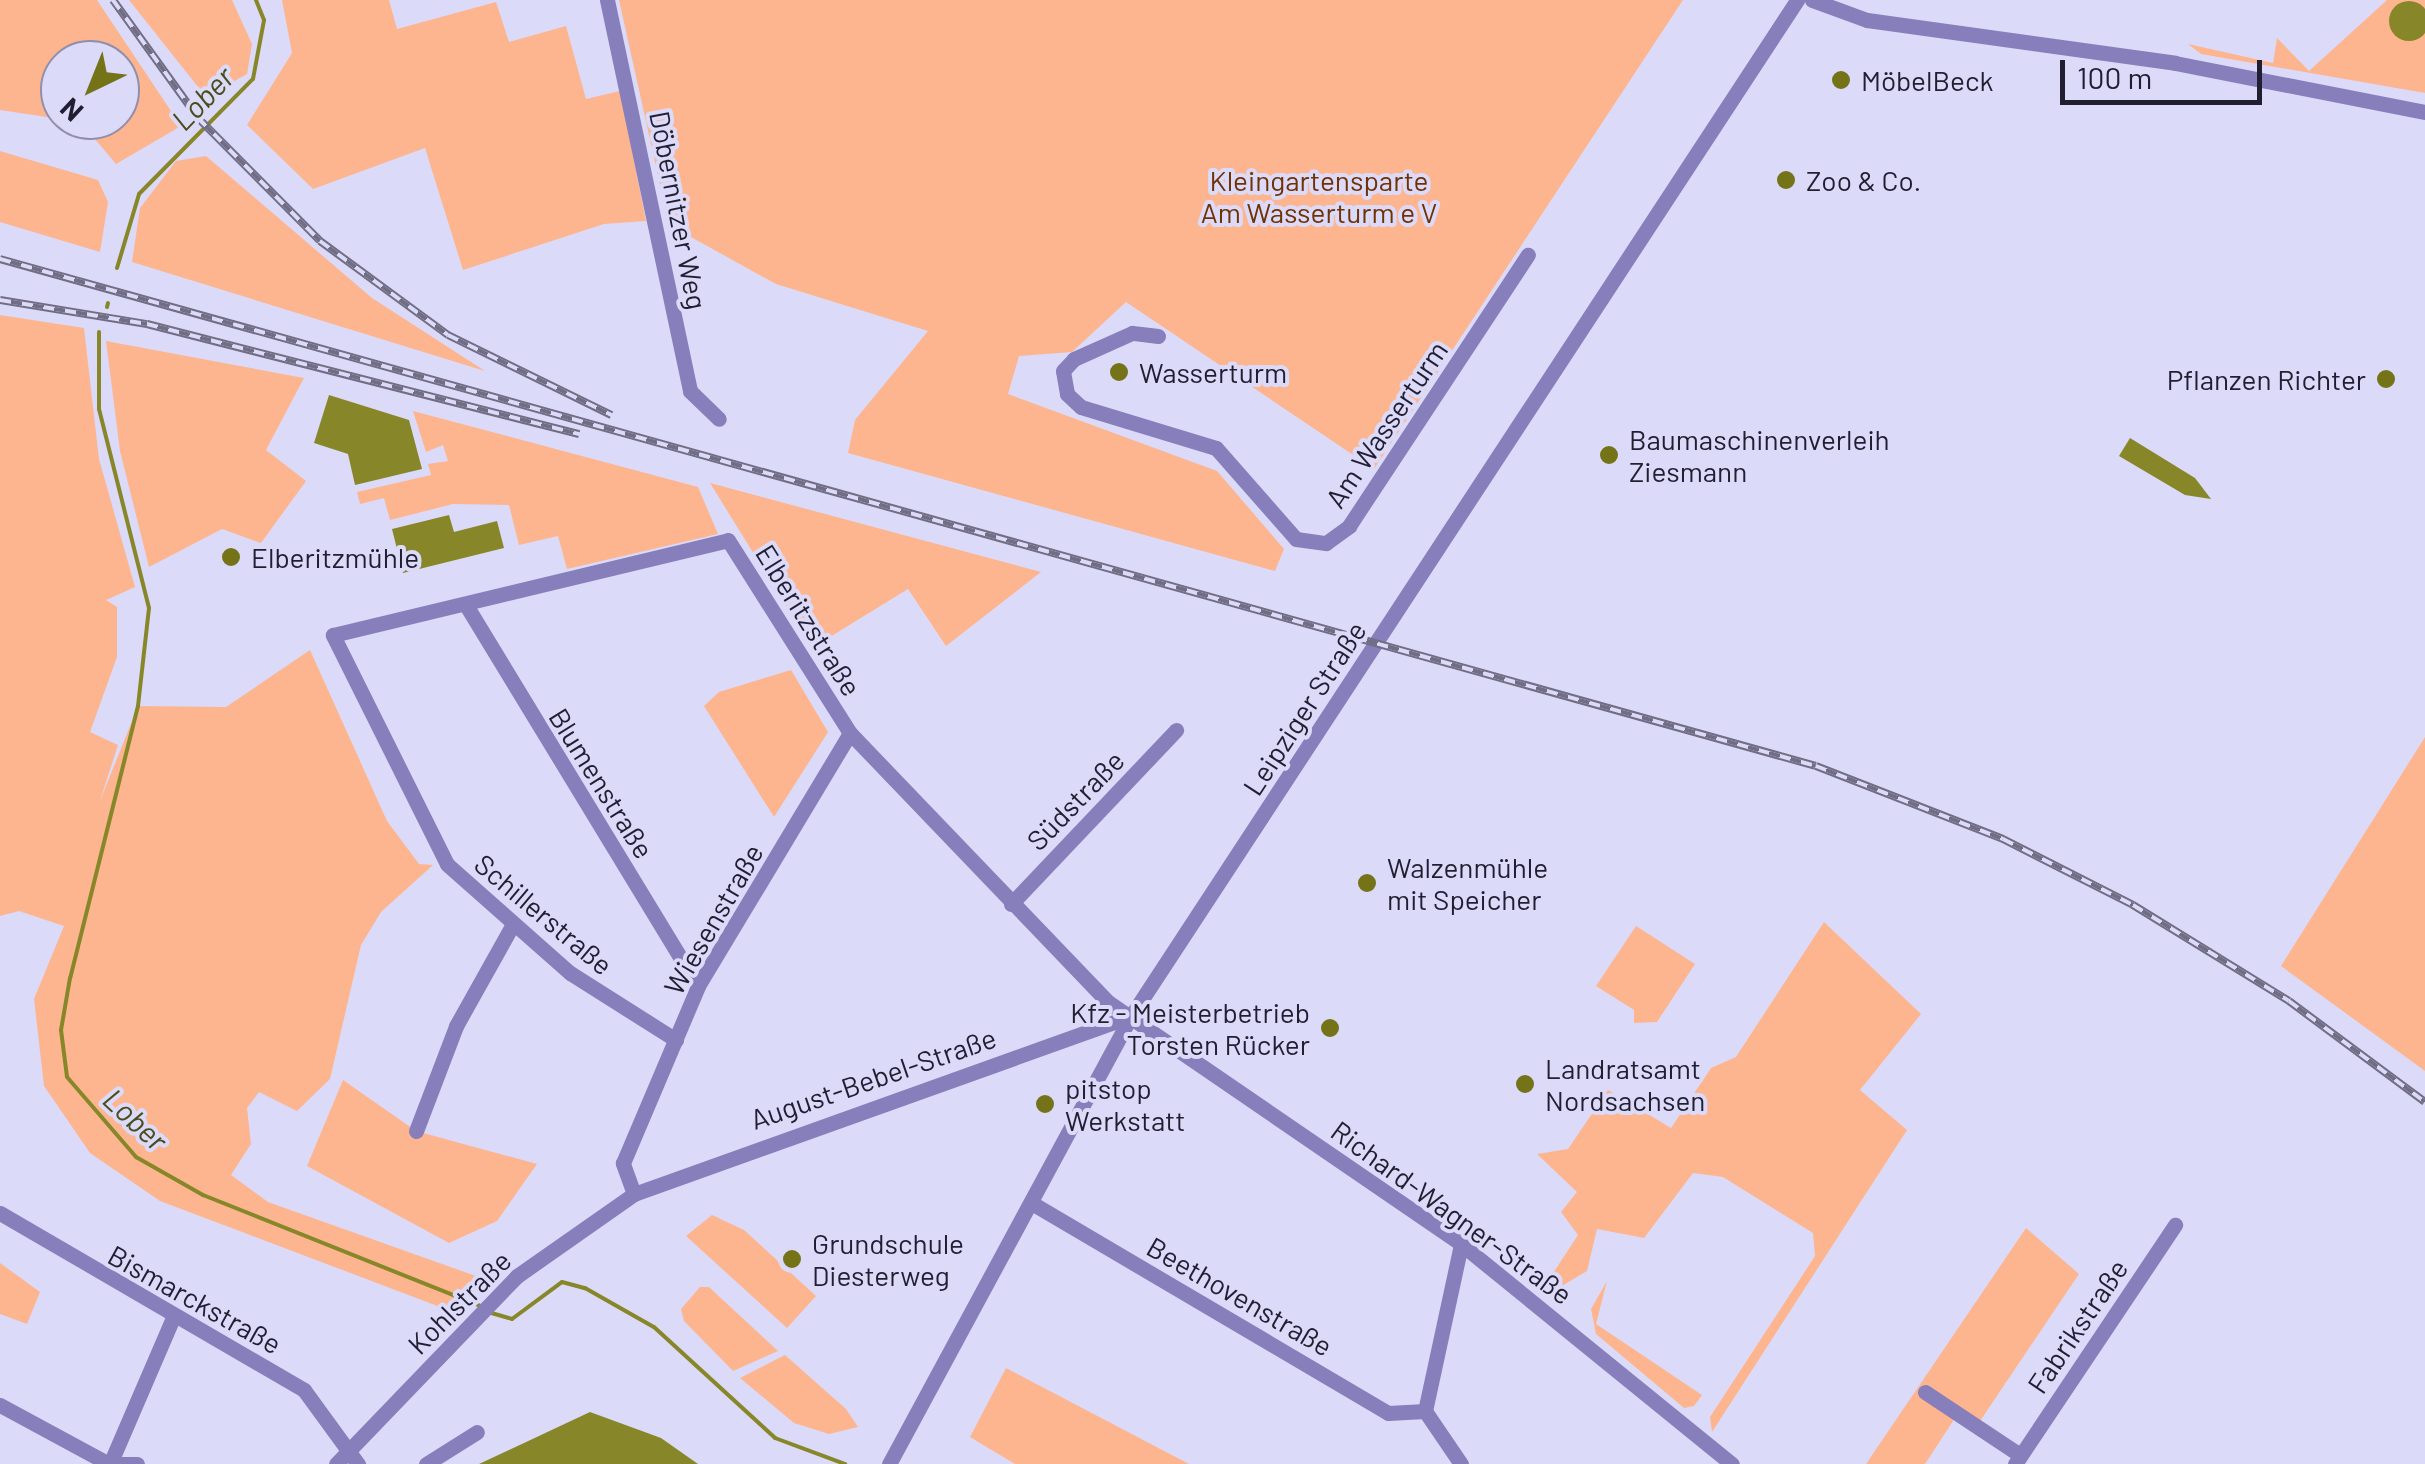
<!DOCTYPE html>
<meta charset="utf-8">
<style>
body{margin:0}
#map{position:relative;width:2425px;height:1464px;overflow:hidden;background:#dcdaf9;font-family:Barlow,sans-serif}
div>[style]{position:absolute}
.green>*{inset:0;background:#fdb58f}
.water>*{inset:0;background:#87872a}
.round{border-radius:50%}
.stream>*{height:4px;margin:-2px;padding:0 2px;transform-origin:2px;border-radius:2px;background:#87872a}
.minor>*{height:15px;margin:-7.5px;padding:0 7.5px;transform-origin:7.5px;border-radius:7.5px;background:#877fbc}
.rail>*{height:8px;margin-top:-4px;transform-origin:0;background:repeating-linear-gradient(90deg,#dcdaf9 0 11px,#706d85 0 22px);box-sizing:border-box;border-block:2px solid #706d85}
.dots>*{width:28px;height:28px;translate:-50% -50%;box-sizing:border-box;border:5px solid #dcdaf9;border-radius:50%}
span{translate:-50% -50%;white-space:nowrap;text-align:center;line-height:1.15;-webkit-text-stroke:8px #dcdaf9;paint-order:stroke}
.poi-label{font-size:28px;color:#211e31}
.left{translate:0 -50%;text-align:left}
.right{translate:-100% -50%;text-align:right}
.park-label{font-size:28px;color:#703103}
.street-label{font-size:28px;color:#211e31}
.water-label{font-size:30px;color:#4b4c1b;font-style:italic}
.north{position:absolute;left:40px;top:40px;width:100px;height:100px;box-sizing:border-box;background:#dcdaf9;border:2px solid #918fa9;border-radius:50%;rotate:223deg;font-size:28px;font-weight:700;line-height:40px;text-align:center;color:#211e31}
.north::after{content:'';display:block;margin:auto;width:35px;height:45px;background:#747318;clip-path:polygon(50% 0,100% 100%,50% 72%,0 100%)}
.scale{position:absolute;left:2060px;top:60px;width:202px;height:45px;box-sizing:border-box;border:5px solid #211e31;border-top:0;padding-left:12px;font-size:30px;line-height:35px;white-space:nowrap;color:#211e31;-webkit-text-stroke:8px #dcdaf9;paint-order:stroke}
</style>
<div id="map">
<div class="green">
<div style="clip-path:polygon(0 0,97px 0,181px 126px,116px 164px,89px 132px,62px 120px,120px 120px,120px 60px,60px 60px,60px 119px,0 110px)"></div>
<div style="clip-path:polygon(129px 0,232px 0,252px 44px,247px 74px,206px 97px)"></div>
<div style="clip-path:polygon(282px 0,389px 0,397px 29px,496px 2px,509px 42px,566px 26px,586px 99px,620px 91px,646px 221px,604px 224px,463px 270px,425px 148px,313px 189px,247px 125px,292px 53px)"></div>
<div style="clip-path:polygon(619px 0,1683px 0,1374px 469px,1126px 302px,1072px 352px,1019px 356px,1008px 394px,1217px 471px,1284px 549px,1275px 571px,848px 453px,855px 420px,928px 331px,776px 284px,669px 225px)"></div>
<div style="clip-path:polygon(2387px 0,2425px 0,2425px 93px,2201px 54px,2188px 44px,2273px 63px,2277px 38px,2309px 71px)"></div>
<div style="clip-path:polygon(0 151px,98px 180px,108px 202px,100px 252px,0 222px)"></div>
<div style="clip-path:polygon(206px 156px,372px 298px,485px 371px,132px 262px,140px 208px,176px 161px)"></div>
<div style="clip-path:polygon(0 315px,84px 328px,99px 459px,135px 587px,106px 600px,117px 607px,117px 657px,90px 732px,118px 745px,100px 801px,138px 706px,226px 707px,310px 650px,387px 821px,419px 864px,433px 865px,381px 912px,361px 945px,330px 1079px,297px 1111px,259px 1092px,247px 1108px,251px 1144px,231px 1175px,268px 1202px,487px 1280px,456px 1313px,160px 1201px,90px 1153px,44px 1086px,34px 999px,64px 926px,19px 911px,0 916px)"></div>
<div style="clip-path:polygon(106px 341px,304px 378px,266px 450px,306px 481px,261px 543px,222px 529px,149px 567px,120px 451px)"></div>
<div style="clip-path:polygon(413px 411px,698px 487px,718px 534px,567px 569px,558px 536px,519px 545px,509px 505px,453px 504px,390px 520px,384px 498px,360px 504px,357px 492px,431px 475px,428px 464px,448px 461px,443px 445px,426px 452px)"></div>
<div style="clip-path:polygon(710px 483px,1041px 572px,946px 646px,908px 589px,812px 648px)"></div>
<div style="clip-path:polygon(791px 670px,828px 732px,774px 817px,704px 706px,719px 692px)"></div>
<div style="clip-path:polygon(2425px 737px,2425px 1071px,2281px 966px)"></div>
<div style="clip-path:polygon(1824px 922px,1921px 1014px,1860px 1090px,1907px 1130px,1712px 1432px,1710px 1417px,1815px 1256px,1813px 1233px,1723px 1177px,1693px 1173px,1644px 1238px,1597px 1229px,1587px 1271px,1550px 1293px,1542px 1290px,1578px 1235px,1561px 1212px,1577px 1192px,1537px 1154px,1568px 1149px,1608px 1090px,1671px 1128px,1711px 1068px,1736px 1057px)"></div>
<div style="clip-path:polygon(1636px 926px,1695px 964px,1657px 1022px,1634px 1023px,1634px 1010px,1596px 986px)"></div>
<div style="clip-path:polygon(343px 1080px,416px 1131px,537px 1164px,497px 1221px,449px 1243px,307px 1166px)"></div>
<div style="clip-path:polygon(712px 1215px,744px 1230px,816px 1296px,787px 1328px,686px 1236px)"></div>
<div style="clip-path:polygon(2026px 1228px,2079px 1274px,1976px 1427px,1957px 1415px,1925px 1464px,1866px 1464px)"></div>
<div style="clip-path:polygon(0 1263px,40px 1292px,27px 1324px,0 1314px)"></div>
<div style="clip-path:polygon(1607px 1281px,1596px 1324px,1702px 1395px,1694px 1406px,1684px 1408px,1596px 1334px,1591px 1309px)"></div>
<div style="clip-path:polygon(700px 1287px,709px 1287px,778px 1351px,733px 1371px,684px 1321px,681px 1309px)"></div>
<div style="clip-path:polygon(785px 1355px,846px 1409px,858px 1427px,829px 1434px,794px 1423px,740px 1378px)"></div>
<div style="clip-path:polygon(1006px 1368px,1189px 1464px,1015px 1464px,970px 1437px)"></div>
</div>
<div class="water">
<div class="round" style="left:2389px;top:1px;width:40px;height:40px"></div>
<div style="clip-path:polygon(329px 395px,409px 420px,422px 469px,355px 485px,348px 454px,314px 443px)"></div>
<div style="clip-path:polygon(2130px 438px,2195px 478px,2211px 499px,2185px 495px,2119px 456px)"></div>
<div style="clip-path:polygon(449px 515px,454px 532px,497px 521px,504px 548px,403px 573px,392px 529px)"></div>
<div style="clip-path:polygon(590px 1412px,661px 1438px,698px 1464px,479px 1464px)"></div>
</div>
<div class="stream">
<div style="left:117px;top:268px;width:77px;rotate:-73.4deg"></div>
<div style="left:139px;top:194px;width:162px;rotate:-45.3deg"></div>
<div style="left:253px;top:79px;width:60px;rotate:-79.4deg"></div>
<div style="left:264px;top:20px;width:22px;rotate:-112deg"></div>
<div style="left:107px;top:307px;width:4px;rotate:-76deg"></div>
<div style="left:99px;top:332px;width:77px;rotate:90deg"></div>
<div style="left:99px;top:409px;width:205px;rotate:75.9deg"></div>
<div style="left:149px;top:608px;width:99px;rotate:96.4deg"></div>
<div style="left:138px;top:706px;width:280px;rotate:104deg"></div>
<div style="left:70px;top:978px;width:53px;rotate:99.8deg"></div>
<div style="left:61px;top:1030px;width:47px;rotate:82.7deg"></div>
<div style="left:67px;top:1077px;width:106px;rotate:49.2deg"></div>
<div style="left:136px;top:1157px;width:77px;rotate:29.6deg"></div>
<div style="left:203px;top:1195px;width:298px;rotate:21.8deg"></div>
<div style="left:488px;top:1312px;width:25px;rotate:16deg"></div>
<div style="left:512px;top:1319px;width:62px;rotate:-36.5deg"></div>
<div style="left:562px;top:1282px;width:24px;rotate:15deg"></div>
<div style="left:585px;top:1288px;width:79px;rotate:29.5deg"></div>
<div style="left:654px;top:1327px;width:164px;rotate:42.5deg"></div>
<div style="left:775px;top:1438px;width:75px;rotate:20.4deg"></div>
</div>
<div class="minor">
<div style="left:607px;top:0;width:400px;rotate:78deg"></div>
<div style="left:690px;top:391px;width:40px;rotate:44deg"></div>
<div style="left:1812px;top:0;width:59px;rotate:20deg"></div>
<div style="left:1867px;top:20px;width:311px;rotate:7.9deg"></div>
<div style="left:2175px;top:63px;width:255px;rotate:11.1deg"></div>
<div style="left:1158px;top:336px;width:26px;rotate:-173deg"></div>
<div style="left:1132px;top:333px;width:64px;rotate:155.9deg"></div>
<div style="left:1074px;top:359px;width:16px;rotate:133deg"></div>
<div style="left:1063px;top:371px;width:23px;rotate:80deg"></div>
<div style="left:1067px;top:394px;width:19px;rotate:43deg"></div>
<div style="left:1081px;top:407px;width:141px;rotate:16.9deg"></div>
<div style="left:1216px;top:448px;width:121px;rotate:48.7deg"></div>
<div style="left:1296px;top:539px;width:30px;rotate:8deg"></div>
<div style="left:1326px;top:543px;width:29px;rotate:-36deg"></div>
<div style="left:1349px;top:526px;width:325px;rotate:-56.6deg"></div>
<div style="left:466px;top:605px;width:446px;rotate:58.7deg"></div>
<div style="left:1011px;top:904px;width:240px;rotate:-46.5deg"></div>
<div style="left:676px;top:1040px;width:125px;rotate:-147.7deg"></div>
<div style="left:570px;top:973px;width:164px;rotate:-138.5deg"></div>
<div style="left:447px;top:864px;width:256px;rotate:-116.5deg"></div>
<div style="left:333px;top:635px;width:406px;rotate:-13.5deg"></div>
<div style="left:728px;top:540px;width:228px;rotate:57.7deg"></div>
<div style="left:850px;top:733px;width:373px;rotate:46.2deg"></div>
<div style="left:1108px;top:1002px;width:428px;rotate:34.4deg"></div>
<div style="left:1461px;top:1244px;width:349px;rotate:39.1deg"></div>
<div style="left:416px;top:1131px;width:112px;rotate:-69.1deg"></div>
<div style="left:456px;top:1026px;width:115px;rotate:-60.8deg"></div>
<div style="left:634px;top:1194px;width:33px;rotate:-110deg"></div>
<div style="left:623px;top:1163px;width:192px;rotate:-67deg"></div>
<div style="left:698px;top:986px;width:295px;rotate:-59deg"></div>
<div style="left:1035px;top:1205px;width:410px;rotate:30.5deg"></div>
<div style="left:1388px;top:1413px;width:37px;rotate:-3deg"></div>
<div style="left:0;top:1213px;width:352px;rotate:30.2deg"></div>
<div style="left:304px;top:1390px;width:92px;rotate:53.9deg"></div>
<div style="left:1925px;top:1392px;width:114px;rotate:33.6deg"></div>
<div style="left:0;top:1405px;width:124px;rotate:28.4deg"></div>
<div style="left:1425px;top:1411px;width:171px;rotate:-77.8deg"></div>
<div style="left:1425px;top:1411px;width:64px;rotate:55.8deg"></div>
<div style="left:110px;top:1464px;width:157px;rotate:-66.7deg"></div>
<div style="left:112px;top:1464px;width:25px"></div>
<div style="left:336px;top:1464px;width:261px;rotate:-46.1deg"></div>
<div style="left:517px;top:1276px;width:143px;rotate:-35deg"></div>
<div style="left:634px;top:1194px;width:528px;rotate:-19.7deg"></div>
<div style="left:426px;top:1464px;width:60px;rotate:-32.1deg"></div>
<div style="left:889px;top:1464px;width:509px;rotate:-61.62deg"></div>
<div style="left:1131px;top:1016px;width:1215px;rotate:-56.75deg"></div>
<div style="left:2015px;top:1464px;width:288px;rotate:-56.2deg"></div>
</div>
<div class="rail">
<div style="left:113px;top:0;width:145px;rotate:54.2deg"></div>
<div style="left:198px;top:118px;width:173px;rotate:45.2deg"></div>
<div style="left:320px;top:241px;width:159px;rotate:36.3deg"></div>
<div style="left:448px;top:335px;width:182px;rotate:26.1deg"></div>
<div style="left:0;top:259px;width:1885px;rotate:15.6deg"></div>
<div style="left:1816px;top:766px;width:201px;rotate:21.3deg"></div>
<div style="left:2003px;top:839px;width:146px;rotate:26.9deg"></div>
<div style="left:2133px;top:905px;width:183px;rotate:31.6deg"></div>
<div style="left:2289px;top:1001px;width:169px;rotate:36.6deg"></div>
<div style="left:0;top:300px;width:149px;rotate:9.3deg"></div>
<div style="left:147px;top:324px;width:446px;rotate:14.3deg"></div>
</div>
<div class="dots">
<div style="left:1841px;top:80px;background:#747318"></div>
<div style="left:1786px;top:180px;background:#747318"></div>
<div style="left:1119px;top:372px;background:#747318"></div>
<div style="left:2386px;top:379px;background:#747318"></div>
<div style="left:1609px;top:455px;background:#747318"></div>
<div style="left:231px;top:557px;background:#747318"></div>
<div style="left:1367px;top:883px;background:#747318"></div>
<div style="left:1330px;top:1028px;background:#747318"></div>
<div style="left:1525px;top:1084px;background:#747318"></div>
<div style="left:1045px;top:1104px;background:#747318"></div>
<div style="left:792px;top:1259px;background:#747318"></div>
</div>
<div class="poi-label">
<span class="left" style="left:1861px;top:80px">MöbelBeck</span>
<span class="left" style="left:1806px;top:180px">Zoo &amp; Co.</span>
<span class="left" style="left:1139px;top:372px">Wasserturm</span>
<span class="right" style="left:2366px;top:379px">Pflanzen Richter</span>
<span class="left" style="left:1629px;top:455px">Baumaschinenverleih<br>Ziesmann</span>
<span class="left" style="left:251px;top:557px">Elberitzmühle</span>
<span class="left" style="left:1387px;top:883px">Walzenmühle<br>mit Speicher</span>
<span class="right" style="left:1310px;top:1028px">Kfz - Meisterbetrieb<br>Torsten Rücker</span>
<span class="left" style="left:1545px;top:1084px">Landratsamt<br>Nordsachsen</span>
<span class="left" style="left:1065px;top:1104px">pitstop<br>Werkstatt</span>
<span class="left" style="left:812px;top:1259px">Grundschule<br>Diesterweg</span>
</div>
<div class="park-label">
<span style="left:1319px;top:196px">Kleingartensparte<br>Am Wasserturm e V</span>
</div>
<div class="street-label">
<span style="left:679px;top:210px;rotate:79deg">Döbernitzer Weg</span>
<span style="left:1386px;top:424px;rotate:-56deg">Am Wasserturm</span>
<span style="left:809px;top:620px;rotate:58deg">Elberitzstraße</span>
<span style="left:1304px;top:708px;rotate:-57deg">Leipziger Straße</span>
<span style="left:602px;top:783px;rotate:58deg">Blumenstraße</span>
<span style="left:1075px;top:800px;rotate:-46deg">Südstraße</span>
<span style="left:544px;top:914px;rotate:40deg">Schillerstraße</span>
<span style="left:713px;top:919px;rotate:-60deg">Wiesenstraße</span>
<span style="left:873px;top:1078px;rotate:-19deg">August-Bebel-Straße</span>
<span style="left:1452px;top:1212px;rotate:36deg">Richard-Wagner-Straße</span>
<span style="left:1240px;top:1296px;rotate:30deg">Beethovenstraße</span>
<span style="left:195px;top:1299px;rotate:29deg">Bismarckstraße</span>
<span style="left:459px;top:1302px;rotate:-45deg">Kohlstraße</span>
<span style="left:2077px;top:1326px;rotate:-56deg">Fabrikstraße</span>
</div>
<div class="water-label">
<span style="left:202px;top:98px;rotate:-46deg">Lober</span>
<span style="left:136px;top:1119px;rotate:43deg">Lober</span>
</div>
<div class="north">N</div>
<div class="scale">100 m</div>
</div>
